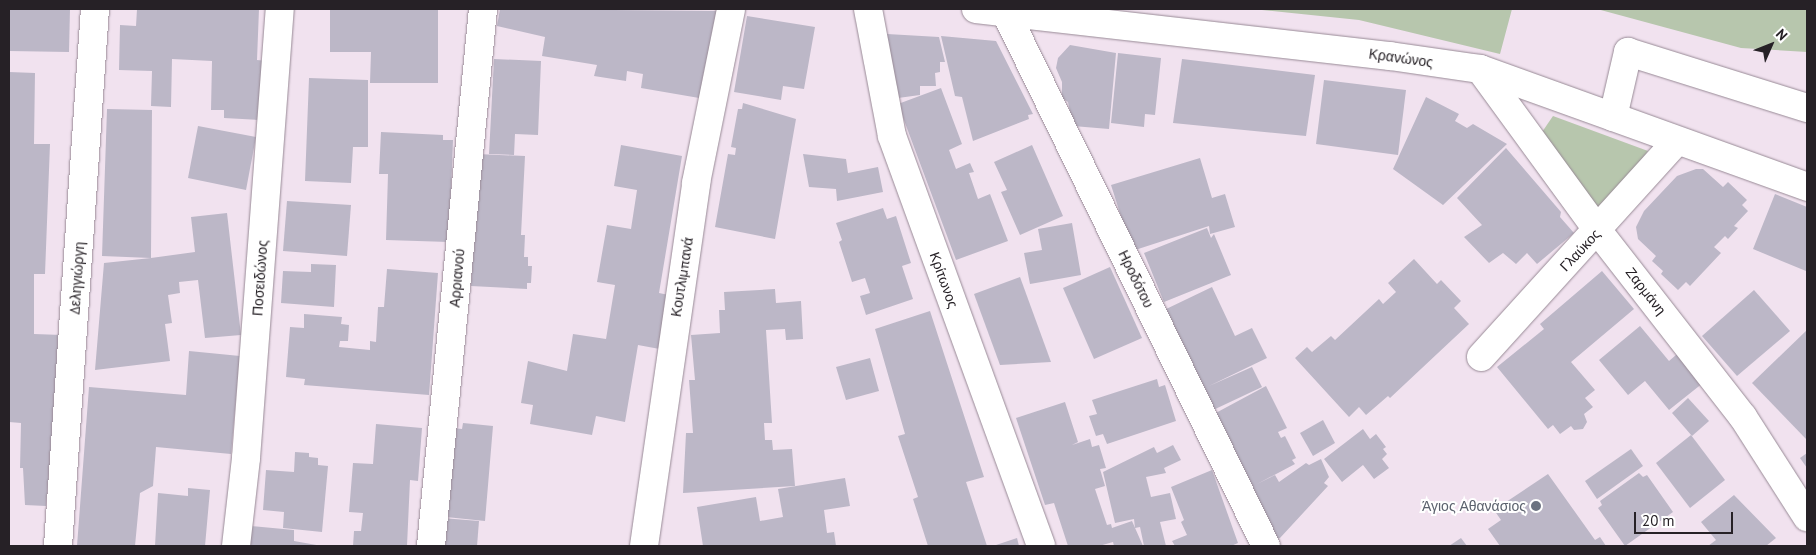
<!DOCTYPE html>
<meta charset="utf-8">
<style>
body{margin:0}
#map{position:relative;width:1816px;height:555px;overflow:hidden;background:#f1e2ef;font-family:"PT Sans",sans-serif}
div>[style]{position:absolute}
.green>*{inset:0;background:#b7c6ad}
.building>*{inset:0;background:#bcb7c7}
.roads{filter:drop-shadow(0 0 1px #988a96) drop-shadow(0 0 1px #988a96)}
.minor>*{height:28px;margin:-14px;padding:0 14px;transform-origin:14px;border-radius:14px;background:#fff}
.dots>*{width:14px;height:14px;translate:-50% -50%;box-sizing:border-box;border:2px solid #fff;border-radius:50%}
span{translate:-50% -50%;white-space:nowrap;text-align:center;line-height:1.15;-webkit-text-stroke:4px #fff;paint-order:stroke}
.street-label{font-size:14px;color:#262126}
.worship-label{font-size:14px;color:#5b616d}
.right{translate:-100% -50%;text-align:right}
.frame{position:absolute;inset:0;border:10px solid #262126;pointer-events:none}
.north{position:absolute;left:1746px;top:20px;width:50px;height:50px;-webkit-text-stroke:4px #fff;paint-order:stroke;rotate:46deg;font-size:14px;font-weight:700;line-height:20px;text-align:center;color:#262126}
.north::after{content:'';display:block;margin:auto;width:18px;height:22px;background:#262126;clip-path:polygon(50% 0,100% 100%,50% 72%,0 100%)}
.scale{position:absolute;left:1634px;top:512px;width:99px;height:22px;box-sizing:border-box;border:2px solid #262126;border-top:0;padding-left:6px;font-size:15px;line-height:18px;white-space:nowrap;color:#262126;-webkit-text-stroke:4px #fff;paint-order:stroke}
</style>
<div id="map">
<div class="green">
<div style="clip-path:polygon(1252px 9px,1512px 9px,1500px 54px,1359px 20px)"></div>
<div style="clip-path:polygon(1597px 9px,1807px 9px,1807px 52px,1741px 48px)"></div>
<div style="clip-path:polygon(1553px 116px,1648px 151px,1602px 212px,1540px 135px)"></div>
</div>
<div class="building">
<div style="clip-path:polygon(9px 9px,70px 9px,69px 52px,9px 51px)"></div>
<div style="clip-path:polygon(137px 9px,259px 9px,257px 60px,267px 61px,266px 92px,260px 92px,259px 120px,224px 118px,224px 110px,211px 110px,212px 61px,172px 59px,171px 107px,151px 106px,152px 71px,119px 70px,120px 25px,136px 26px)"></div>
<div style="clip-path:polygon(330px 9px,438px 9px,438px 83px,370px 83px,371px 52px,330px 52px)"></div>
<div style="clip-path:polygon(500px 9px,719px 11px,705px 99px,641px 88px,643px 74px,627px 71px,626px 81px,594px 76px,597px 65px,542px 56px,545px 37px,497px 26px)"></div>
<div style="clip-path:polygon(747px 16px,815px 27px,804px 89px,783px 86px,781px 100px,734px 92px)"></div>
<div style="clip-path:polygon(887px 34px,939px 37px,945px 62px,940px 62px,940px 72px,935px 73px,936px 86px,920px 86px,920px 95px,898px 98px)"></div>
<div style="clip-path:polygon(941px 36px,996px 41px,1033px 114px,1028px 115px,1029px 119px,973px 141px,962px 97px,955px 96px)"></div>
<div style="clip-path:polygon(1070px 45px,1116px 53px,1109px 129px,1073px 126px,1068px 102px,1062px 98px,1062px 82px,1056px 68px,1058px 58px)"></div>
<div style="clip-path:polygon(1118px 53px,1161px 58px,1155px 115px,1145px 114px,1144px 127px,1111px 123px)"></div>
<div style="clip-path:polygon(494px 59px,541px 61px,538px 135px,515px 134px,514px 155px,489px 154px)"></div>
<div style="clip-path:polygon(1182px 59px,1315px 75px,1306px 136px,1173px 123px)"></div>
<div style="clip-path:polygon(9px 72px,35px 73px,34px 144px,50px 144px,45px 274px,34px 274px,34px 334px,62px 335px,46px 506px,25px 505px,23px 468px,20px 468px,21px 423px,9px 422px)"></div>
<div style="clip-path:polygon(309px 78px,368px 80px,368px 147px,353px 147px,351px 183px,305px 181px)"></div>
<div style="clip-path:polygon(1324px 80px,1406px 90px,1398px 155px,1316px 144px)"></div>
<div style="clip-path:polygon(941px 88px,962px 144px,949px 150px,956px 169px,970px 163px,974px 172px,969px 173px,978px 199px,990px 194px,1008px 241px,956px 260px,898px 104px)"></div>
<div style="clip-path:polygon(1426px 97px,1459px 114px,1455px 121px,1467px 128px,1473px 124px,1507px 144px,1443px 205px,1393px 169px)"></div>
<div style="clip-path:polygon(743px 103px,796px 119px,775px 239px,715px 227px,728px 154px,735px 155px,736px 148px,731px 147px,738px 109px,742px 109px)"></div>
<div style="clip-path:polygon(107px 109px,152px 110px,151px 258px,195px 252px,191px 217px,227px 213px,241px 335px,205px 338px,198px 280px,179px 282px,180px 293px,168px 295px,172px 323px,165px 324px,170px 361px,95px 370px,104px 263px,151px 258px,102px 256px)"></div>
<div style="clip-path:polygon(198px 126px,256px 137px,246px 190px,188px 178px)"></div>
<div style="clip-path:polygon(381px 132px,443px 135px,443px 140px,453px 140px,449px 242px,386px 240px,388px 174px,379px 174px)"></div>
<div style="clip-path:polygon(621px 145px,682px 156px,659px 293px,674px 296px,665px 350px,638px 345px,625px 422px,596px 416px,592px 435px,530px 424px,533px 405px,521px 403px,528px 361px,567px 371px,573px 334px,606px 339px,615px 285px,597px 282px,607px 225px,631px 229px,637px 190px,614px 186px)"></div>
<div style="clip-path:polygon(1032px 145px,1063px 216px,1020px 235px,1001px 192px,1007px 190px,994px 162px)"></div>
<div style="clip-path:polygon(1506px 148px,1561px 212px,1560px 217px,1574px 233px,1537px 264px,1527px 253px,1516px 264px,1503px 253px,1489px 263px,1464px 237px,1482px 225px,1457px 198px)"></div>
<div style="clip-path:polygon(477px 154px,525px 156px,521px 235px,525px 235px,524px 257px,528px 257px,528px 266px,532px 266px,531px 283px,527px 283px,527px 289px,471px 286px)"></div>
<div style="clip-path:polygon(803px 154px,846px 159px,848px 173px,878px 167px,883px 192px,837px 201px,836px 189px,809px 187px)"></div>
<div style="clip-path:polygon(1200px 158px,1212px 198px,1225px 194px,1235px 227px,1210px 234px,1209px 226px,1132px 251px,1111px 185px)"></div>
<div style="clip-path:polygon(1696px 169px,1703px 169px,1723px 187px,1728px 182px,1747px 200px,1742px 205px,1748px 211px,1734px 226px,1738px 228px,1728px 239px,1725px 236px,1714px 247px,1721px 253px,1690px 286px,1686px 282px,1678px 290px,1661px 274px,1663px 271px,1652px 261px,1656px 256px,1638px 239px,1636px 227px,1644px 211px,1677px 176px)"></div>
<div style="clip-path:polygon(1775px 194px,1807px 207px,1806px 271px,1753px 249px)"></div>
<div style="clip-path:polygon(287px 201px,351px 205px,347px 256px,283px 251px)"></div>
<div style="clip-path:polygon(883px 208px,887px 219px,896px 216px,911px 263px,902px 266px,913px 299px,866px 315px,860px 296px,870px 293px,865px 278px,852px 282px,839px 242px,842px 240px,836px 223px)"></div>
<div style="clip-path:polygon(1072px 223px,1081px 275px,1030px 284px,1024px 253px,1042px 250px,1038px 229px)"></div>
<div style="clip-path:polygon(1207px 228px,1211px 238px,1214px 234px,1231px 275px,1164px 302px,1144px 253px)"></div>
<div style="clip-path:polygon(1414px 259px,1437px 284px,1441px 280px,1461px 301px,1454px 308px,1469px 324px,1390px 398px,1388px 396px,1366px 415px,1359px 407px,1349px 417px,1295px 358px,1307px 347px,1312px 352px,1331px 336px,1335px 340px,1379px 299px,1383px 304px,1396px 292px,1388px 283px)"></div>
<div style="clip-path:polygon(311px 264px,336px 265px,334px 307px,281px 303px,283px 271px,311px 272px)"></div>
<div style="clip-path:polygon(1110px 267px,1142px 338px,1094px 359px,1063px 288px)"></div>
<div style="clip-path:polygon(387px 269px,438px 273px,429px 395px,304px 385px,305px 379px,286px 377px,290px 327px,304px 328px,304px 314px,342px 317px,341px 324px,349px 325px,348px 341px,340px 341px,339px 347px,370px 350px,370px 341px,376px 342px,378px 307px,384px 307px)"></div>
<div style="clip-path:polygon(1602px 271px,1634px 309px,1571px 362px,1595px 390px,1585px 398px,1593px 407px,1584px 414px,1587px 422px,1583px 429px,1574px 430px,1571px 426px,1560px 434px,1553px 425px,1548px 429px,1497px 367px,1544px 329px,1540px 324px)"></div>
<div style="clip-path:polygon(1020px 277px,1051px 362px,1000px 365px,974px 294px)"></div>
<div style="clip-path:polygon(1212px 287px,1235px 336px,1252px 328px,1267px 358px,1209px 386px,1252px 367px,1262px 387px,1211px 411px,1162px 311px)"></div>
<div style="clip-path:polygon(775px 289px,776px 303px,801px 301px,803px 339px,786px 340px,785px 329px,766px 330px,772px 423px,764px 423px,765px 440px,772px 440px,773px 450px,792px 449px,795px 486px,683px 493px,686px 433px,693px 433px,689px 380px,695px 380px,691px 335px,720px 333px,719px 310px,725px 310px,724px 292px)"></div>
<div style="clip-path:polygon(1754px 290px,1790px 331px,1737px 376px,1702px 336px)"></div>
<div style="clip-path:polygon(930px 311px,984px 477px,966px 482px,987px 546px,928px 546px,913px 499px,918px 497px,898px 436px,905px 434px,875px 329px)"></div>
<div style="clip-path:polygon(1640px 326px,1669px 361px,1683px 349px,1708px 379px,1669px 410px,1645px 381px,1628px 395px,1599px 360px)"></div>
<div style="clip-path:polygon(1807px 330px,1807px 437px,1806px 439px,1752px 383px)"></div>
<div style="clip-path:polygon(189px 351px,240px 356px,231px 454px,156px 447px,153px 486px,140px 493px,135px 546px,77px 546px,89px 387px,186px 395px)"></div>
<div style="clip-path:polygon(870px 358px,879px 391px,846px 400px,836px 367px)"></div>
<div style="clip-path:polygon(1157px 379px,1159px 387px,1165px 385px,1176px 421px,1107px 444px,1103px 434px,1096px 436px,1089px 416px,1097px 414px,1092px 400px)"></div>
<div style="clip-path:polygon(1266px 386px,1287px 428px,1278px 432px,1281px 438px,1285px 436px,1296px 458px,1292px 460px,1295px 464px,1257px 484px,1275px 475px,1279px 482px,1306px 463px,1309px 465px,1321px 459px,1329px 477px,1324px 483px,1328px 486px,1280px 538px,1273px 540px,1212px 415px)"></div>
<div style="clip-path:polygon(1688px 398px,1709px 421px,1692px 436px,1672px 413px)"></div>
<div style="clip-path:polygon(1065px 402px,1078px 442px,1072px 445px,1090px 439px,1092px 447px,1099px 445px,1106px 468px,1100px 469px,1105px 486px,1095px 489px,1107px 525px,1111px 524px,1112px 528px,1132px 521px,1143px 546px,1114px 546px,1113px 542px,1099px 546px,1068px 546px,1054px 503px,1045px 505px,1016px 418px)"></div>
<div style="clip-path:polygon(1323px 420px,1335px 443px,1313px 456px,1300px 433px)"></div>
<div style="clip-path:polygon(463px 423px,493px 426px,485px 521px,446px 517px,453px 428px,462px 429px)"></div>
<div style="clip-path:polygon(376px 424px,422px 428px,418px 481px,410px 480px,407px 546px,353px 546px,354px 531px,361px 531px,363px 513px,349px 512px,353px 463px,373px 464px)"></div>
<div style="clip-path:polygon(1363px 429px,1370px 439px,1376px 434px,1386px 447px,1383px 449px,1387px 454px,1382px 459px,1389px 468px,1374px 479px,1363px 465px,1342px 482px,1324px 459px)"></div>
<div style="clip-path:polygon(1691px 435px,1725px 480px,1690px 508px,1656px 463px)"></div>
<div style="clip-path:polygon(1173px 445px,1181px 460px,1164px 468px,1166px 473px,1146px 477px,1151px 497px,1170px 493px,1176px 519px,1160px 522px,1166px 546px,1144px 546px,1140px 527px,1135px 528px,1134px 519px,1115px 523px,1103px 472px,1154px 447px,1157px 453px)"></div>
<div style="clip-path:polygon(1631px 449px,1643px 466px,1597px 499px,1585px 481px)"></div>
<div style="clip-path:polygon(295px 452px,309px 453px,309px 457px,318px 458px,318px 465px,328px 466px,322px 532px,283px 528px,284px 512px,263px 510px,266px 470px,294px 472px)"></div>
<div style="clip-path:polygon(1807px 453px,1807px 468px,1800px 458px)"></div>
<div style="clip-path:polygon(1212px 470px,1238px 543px,1231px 546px,1175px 546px,1172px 541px,1187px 535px,1181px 522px,1184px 520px,1171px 487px)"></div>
<div style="clip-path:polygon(1639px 473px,1643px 477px,1647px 475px,1673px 512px,1625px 546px,1598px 508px,1602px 505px,1600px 501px)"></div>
<div style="clip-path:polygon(1548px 474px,1595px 540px,1600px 537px,1606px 546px,1500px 546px,1488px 529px,1501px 520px,1494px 510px)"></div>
<div style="clip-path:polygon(845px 478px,850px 506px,824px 510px,827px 533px,834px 532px,836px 546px,703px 546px,697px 507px,756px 497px,760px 521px,783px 517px,778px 489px)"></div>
<div style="clip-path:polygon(188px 488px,210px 490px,205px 546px,155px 546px,158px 493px,188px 496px)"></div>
<div style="clip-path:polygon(1734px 495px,1776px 538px,1766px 546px,1708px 546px,1716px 540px,1701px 522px)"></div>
<div style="clip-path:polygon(442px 518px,479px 521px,477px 546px,440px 546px)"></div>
<div style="clip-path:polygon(251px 526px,294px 530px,294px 541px,322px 546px,250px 546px)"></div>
<div style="clip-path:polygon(1017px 538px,1019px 546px,993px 546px)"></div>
<div style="clip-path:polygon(1461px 538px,1467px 546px,1449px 546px)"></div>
</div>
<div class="roads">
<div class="minor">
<div style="left:868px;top:9px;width:129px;rotate:79.3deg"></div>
<div style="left:892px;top:136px;width:436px;rotate:70deg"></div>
<div style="left:976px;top:9px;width:417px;rotate:6.5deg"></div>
<div style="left:1390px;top:56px;width:91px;rotate:8.2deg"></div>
<div style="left:1480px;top:69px;width:348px;rotate:19.8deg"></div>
<div style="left:1006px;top:13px;width:593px;rotate:64deg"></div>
<div style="left:1480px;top:69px;width:200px;rotate:53.9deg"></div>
<div style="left:1598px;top:231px;width:236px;rotate:52.1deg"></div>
<div style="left:1743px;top:417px;width:119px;rotate:57.4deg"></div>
<div style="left:1613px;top:117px;width:67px;rotate:-77deg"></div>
<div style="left:1628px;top:52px;width:188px;rotate:17.4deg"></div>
<div style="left:1481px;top:357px;width:292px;rotate:-47.8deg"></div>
<div style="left:58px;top:546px;width:538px;rotate:-86.06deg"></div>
<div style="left:236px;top:546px;width:89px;rotate:-83.5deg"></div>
<div style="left:246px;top:458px;width:450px;rotate:-85.7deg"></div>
<div style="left:431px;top:546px;width:540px;rotate:-84.47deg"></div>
<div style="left:644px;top:546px;width:367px;rotate:-81.8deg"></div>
<div style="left:696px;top:183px;width:177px;rotate:-78.6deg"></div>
</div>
</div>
<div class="dots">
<div style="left:1536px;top:506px;background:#6b7280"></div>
</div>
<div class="street-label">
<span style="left:1401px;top:58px;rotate:8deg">Κρανώνος</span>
<span style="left:1580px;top:250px;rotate:-47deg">Γλαύκος</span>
<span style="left:682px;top:277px;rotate:-81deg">Κουτλιμπανά</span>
<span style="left:77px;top:278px;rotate:-86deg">Δεληγιώργη</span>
<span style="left:260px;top:278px;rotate:-86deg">Ποσειδώνος</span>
<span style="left:457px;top:278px;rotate:-85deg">Αρριανού</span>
<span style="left:1136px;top:279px;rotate:64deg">Ηροδότου</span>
<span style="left:944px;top:280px;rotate:70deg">Κρίτωνος</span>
<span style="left:1646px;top:291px;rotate:52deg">Ζαρμάνη</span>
</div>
<div class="worship-label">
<span class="right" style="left:1526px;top:506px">Άγιος Αθανάσιος</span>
</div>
<div class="frame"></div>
<div class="north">N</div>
<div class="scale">20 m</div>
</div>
